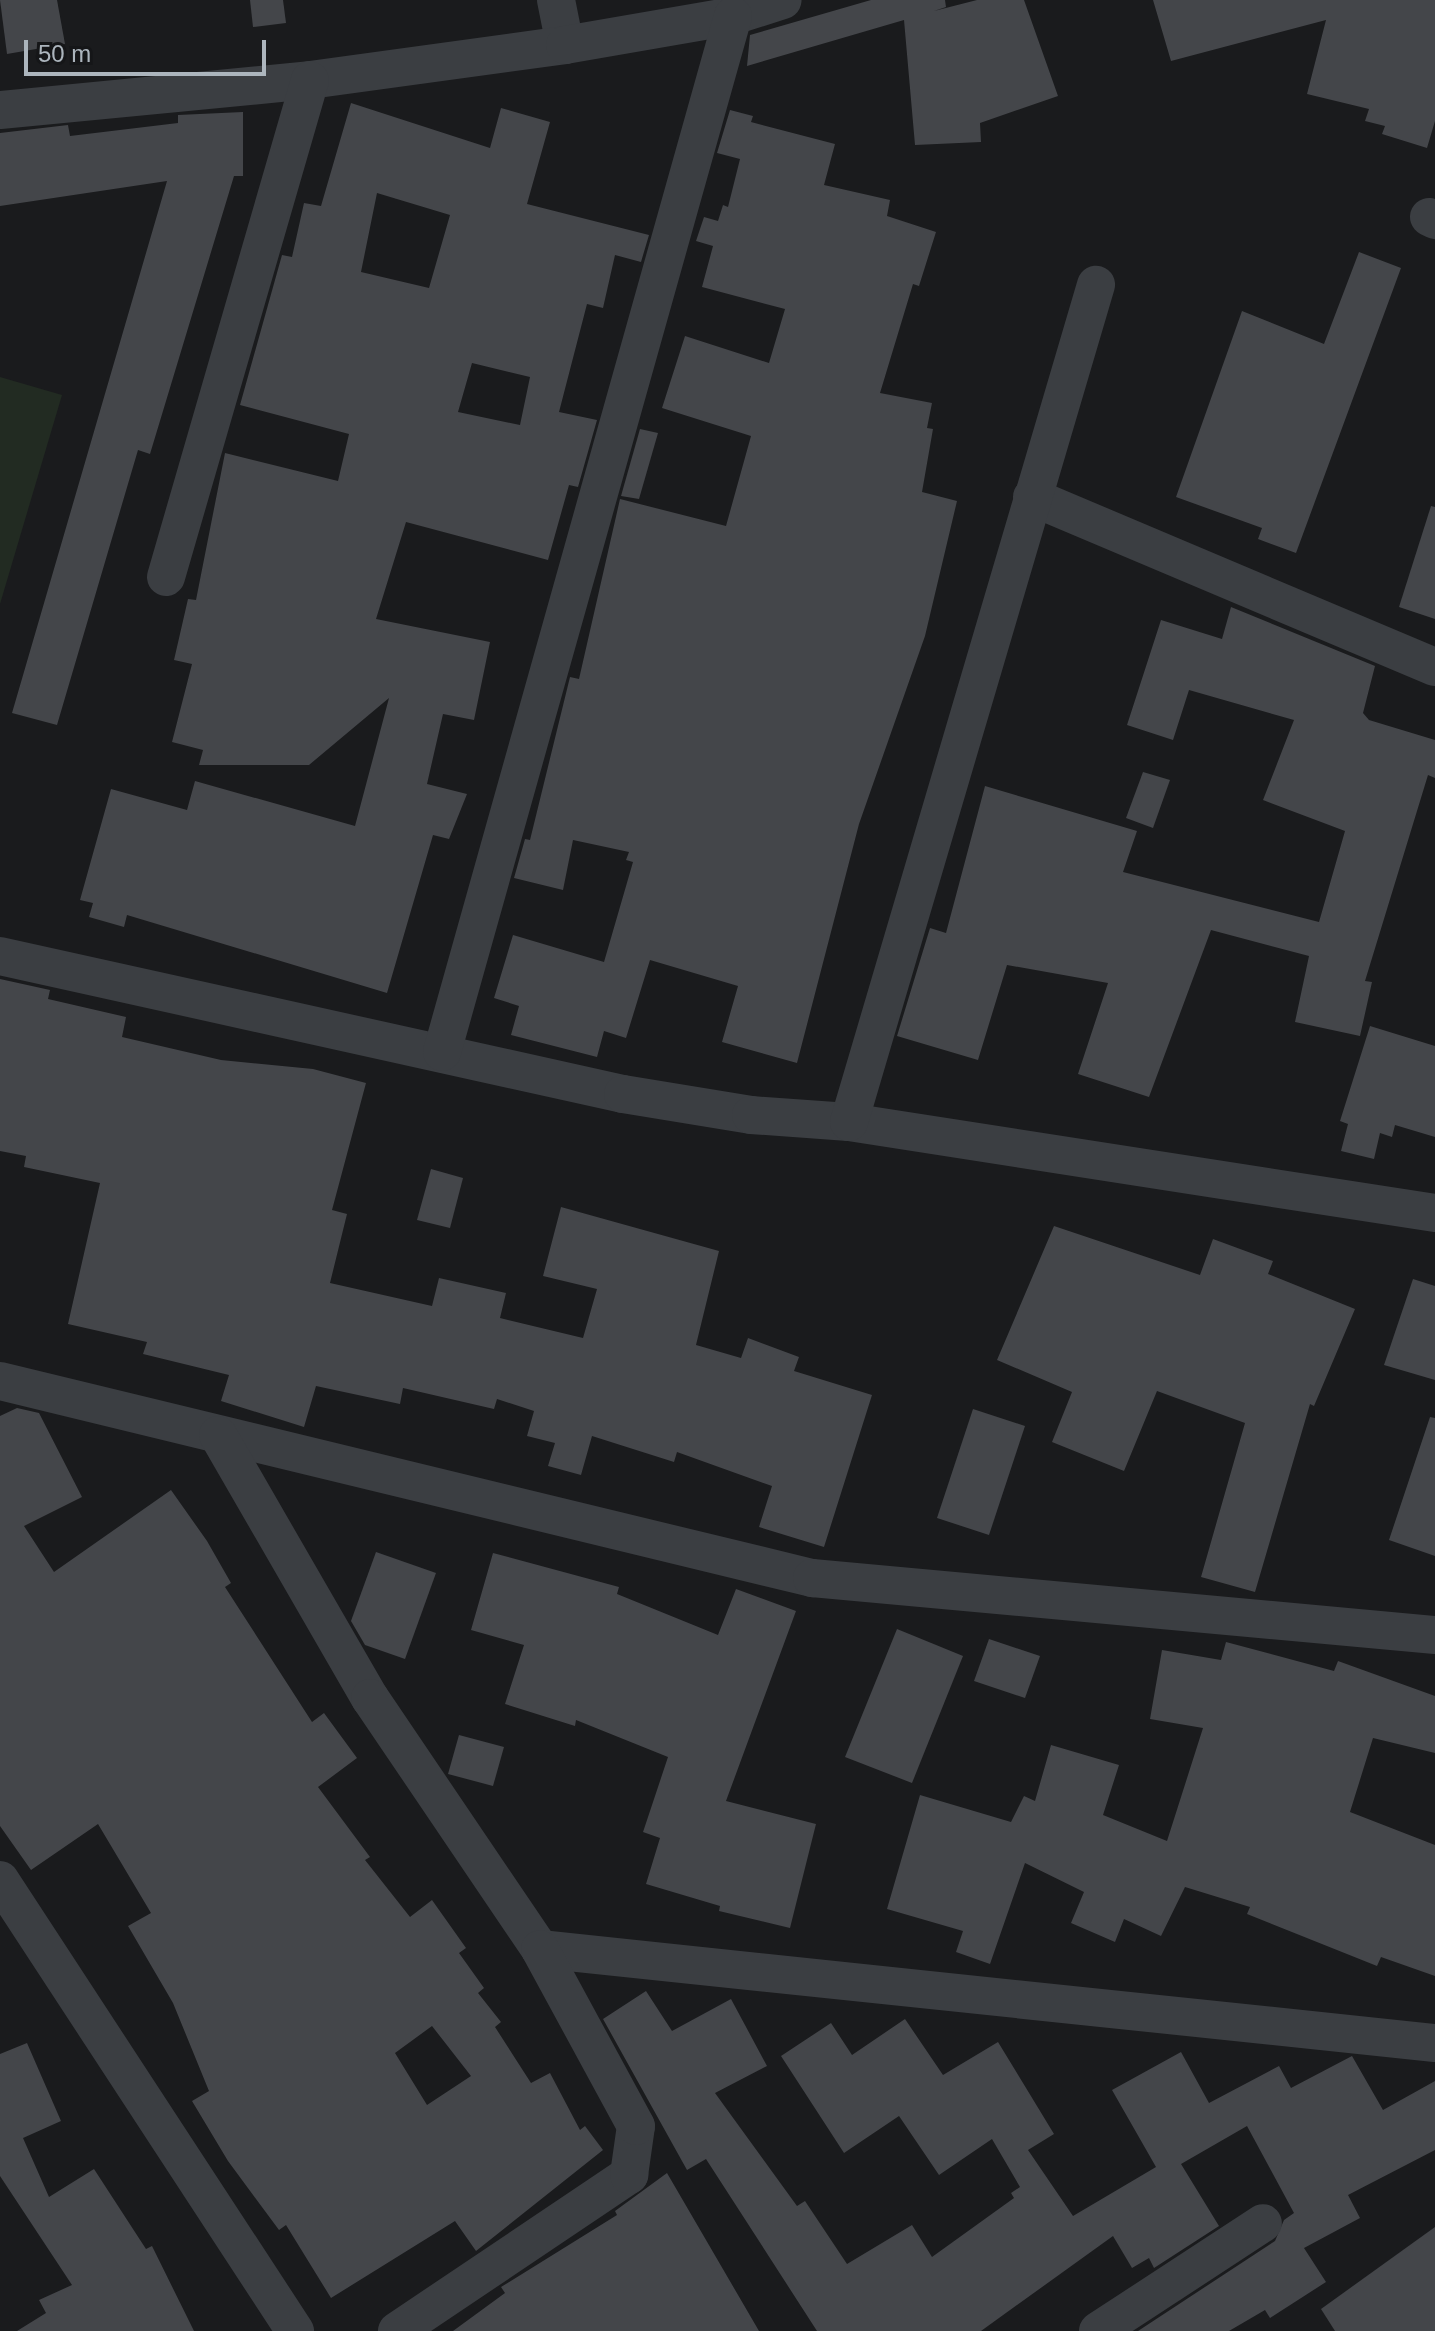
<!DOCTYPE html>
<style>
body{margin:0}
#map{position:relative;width:1435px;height:2331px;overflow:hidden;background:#1a1b1d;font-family:Arial,sans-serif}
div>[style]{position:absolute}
.green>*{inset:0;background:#222b22}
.building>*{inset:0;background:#44464a}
.minor>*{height:38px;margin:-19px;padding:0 19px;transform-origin:19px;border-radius:19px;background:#3b3e42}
span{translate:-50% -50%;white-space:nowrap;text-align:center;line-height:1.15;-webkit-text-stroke:6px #151618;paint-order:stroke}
.scale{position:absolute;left:24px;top:40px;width:242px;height:36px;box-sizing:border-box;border:4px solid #acb5bd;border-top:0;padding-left:10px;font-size:24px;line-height:28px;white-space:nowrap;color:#acb5bd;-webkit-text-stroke:6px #151618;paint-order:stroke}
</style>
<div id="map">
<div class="green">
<div style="clip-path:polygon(0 377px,62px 395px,0 604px)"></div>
</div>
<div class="building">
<div style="clip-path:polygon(0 0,57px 0,65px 44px,7px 54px)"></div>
<div style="clip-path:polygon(250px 0,283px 0,286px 23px,253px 27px)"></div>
<div style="clip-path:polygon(871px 0,945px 0,946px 7px,934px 11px,977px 0,1024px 0,1058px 96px,980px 123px,981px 142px,915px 145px,904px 20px,747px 66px,750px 35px)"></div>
<div style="clip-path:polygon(1153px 0,1435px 0,1435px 121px,1427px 148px,1382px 134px,1385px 126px,1365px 121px,1369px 109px,1307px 94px,1326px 20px,1171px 61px)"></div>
<div style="clip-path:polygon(evenodd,351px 103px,490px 148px,501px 108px,550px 122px,527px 204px,649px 235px,641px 262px,615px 255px,603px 308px,587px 304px,559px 412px,597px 420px,578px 487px,569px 485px,548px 560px,406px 522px,376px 619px,490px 642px,474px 720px,443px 714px,427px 784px,467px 794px,449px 839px,433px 835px,387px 993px,127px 915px,124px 927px,89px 917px,93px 903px,80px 900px,111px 789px,187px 810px,195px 781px,355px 826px,389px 698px,309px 765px,199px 765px,203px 750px,172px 742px,192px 664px,174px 660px,188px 599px,196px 600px,225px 453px,338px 481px,349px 434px,240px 405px,282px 255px,292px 257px,304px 203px,321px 206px,351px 103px,377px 193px,450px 215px,429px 288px,361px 272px,377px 193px,351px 103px,472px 363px,530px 377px,520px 425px,458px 412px,472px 363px)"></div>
<div style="clip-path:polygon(730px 110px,753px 116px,751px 122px,835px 144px,824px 185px,890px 200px,887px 216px,936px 232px,919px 286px,913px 284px,880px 393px,932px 403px,927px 428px,933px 429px,922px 492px,957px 501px,925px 636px,859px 824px,797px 1063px,722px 1042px,738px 986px,650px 960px,626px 1038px,604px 1031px,597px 1057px,511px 1035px,519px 1006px,494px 998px,513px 935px,604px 962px,633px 862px,626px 860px,629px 852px,573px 840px,563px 890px,514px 878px,525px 839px,530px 840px,570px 677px,579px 679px,620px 499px,726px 526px,751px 436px,662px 408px,685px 336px,769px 363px,785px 309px,702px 287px,713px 246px,696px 241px,704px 217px,718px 221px,723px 205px,728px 207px,740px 159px,717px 153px)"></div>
<div style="clip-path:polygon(243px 112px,243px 176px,234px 176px,150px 454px,138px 450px,57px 725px,12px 713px,167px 181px,0 206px,0 133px,68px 125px,70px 136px,178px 123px,178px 115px)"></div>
<div style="clip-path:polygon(1359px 252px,1401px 268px,1296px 553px,1258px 539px,1262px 528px,1176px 497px,1242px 311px,1324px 344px)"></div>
<div style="clip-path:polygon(640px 429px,658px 433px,639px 499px,621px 496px)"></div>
<div style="clip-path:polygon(1431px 506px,1435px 507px,1435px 619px,1399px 607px)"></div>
<div style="clip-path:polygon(1231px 607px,1375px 666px,1363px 713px,1369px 720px,1435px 740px,1435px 778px,1428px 775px,1365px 981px,1372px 982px,1360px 1036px,1295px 1022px,1309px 956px,1211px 930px,1149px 1097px,1078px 1074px,1108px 983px,1007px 965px,978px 1060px,897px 1036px,930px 928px,946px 933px,985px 786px,1137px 831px,1123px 872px,1319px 922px,1345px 831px,1263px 800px,1294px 720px,1189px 690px,1173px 740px,1127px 725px,1161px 620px,1222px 639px)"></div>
<div style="clip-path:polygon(1143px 772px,1170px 780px,1153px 828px,1126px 818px)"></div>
<div style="clip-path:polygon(0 979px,50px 990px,48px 999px,126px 1017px,122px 1037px,221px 1060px,313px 1069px,366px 1083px,332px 1210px,347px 1214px,330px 1283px,432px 1306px,439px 1278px,506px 1293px,500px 1318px,583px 1338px,597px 1289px,543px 1276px,561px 1207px,719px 1251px,696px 1345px,741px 1358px,748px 1338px,799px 1357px,794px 1371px,872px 1395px,824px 1547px,759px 1527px,772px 1486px,677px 1452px,674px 1462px,592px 1436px,581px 1475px,548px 1466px,555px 1443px,527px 1436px,534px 1411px,497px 1399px,494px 1409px,403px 1388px,400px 1404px,316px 1386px,304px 1427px,221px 1401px,229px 1375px,143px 1354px,147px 1342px,68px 1324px,100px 1183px,24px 1167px,26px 1156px,0 1151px)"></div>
<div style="clip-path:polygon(1370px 1026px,1435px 1046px,1435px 1137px,1395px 1125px,1392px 1137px,1380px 1133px,1374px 1159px,1341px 1151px,1348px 1124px,1340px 1121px)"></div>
<div style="clip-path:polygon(431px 1169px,463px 1178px,450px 1228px,417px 1220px)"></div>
<div style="clip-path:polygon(1054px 1226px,1200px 1275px,1213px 1239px,1273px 1261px,1268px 1274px,1355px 1309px,1314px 1406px,1310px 1404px,1255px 1592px,1201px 1577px,1245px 1423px,1157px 1391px,1124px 1471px,1052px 1442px,1072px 1392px,997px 1360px)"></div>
<div style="clip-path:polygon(1413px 1279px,1435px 1286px,1435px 1380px,1384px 1365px)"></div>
<div style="clip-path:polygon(evenodd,17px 1408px,39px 1413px,82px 1497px,24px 1526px,54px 1572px,171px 1490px,207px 1541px,231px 1583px,225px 1587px,312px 1722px,324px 1713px,357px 1758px,318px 1787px,370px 1857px,365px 1860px,410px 1917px,432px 1900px,466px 1948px,459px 1953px,484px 1988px,478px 1993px,501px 2022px,495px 2027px,531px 2083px,550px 2073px,580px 2130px,585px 2126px,603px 2150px,476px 2251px,455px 2221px,331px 2298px,286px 2225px,279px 2230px,228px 2161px,192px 2101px,209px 2091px,173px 2003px,128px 1926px,151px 1913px,98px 1824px,31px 1870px,0 1826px,0 1416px,17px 1408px,432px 2026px,471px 2076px,427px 2105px,395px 2053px,432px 2026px)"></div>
<div style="clip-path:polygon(973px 1409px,1025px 1426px,989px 1535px,937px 1518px)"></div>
<div style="clip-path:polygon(1430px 1417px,1435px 1418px,1435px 1556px,1389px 1540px)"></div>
<div style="clip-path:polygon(376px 1552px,436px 1573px,405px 1659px,365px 1645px,351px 1621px)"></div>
<div style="clip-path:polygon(493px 1553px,619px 1587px,617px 1594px,718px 1635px,736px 1589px,796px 1611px,726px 1801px,816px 1824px,790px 1928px,719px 1911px,720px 1906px,646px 1884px,660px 1838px,643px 1832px,668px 1757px,576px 1720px,575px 1726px,505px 1704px,524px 1645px,471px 1630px)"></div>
<div style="clip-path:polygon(897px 1629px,963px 1656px,912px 1783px,845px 1757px)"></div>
<div style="clip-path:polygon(989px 1639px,1040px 1656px,1025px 1698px,974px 1681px)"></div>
<div style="clip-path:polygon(1226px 1642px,1334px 1671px,1338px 1661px,1435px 1696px,1435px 1753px,1373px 1738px,1350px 1812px,1435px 1845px,1435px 1976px,1381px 1957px,1377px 1966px,1247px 1914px,1250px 1907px,1185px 1887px,1161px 1936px,1124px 1919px,1115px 1942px,1071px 1923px,1084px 1892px,1025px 1863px,990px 1964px,956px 1952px,963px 1931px,887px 1909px,920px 1795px,1011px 1822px,1024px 1796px,1035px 1801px,1051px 1745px,1119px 1765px,1103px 1815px,1167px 1841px,1203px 1728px,1150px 1719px,1162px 1650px,1221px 1660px)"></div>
<div style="clip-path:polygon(459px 1735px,504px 1747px,493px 1786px,448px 1774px)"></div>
<div style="clip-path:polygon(646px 1991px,672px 2031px,731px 1999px,767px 2066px,715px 2093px,797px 2206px,805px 2201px,847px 2264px,912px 2225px,932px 2257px,1014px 2198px,1011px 2193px,1020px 2187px,992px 2139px,939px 2175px,899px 2116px,844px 2153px,781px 2056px,831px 2023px,852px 2055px,905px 2019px,943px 2075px,998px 2042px,1054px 2134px,1028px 2150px,1073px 2216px,1156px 2167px,1112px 2090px,1181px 2052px,1209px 2103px,1279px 2066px,1291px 2088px,1352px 2056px,1383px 2110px,1435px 2081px,1435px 2150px,1348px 2195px,1360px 2218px,1304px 2248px,1326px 2282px,1270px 2318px,1265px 2310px,1229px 2331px,1138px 2331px,1275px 2241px,1284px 2220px,1294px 2213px,1247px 2126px,1181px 2164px,1219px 2226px,1154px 2268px,1149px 2258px,1132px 2268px,1113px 2236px,981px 2331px,817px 2331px,706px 2159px,687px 2170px,603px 2019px)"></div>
<div style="clip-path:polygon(27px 2043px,61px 2121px,23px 2138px,49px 2197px,94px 2169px,146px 2249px,152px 2246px,194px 2331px,17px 2331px,46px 2313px,39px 2300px,72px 2285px,0 2176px,0 2054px)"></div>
<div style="clip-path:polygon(667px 2173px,759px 2331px,453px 2331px,505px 2293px,501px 2287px,617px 2215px,615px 2211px)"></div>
<div style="clip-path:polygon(1435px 2227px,1435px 2331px,1335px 2331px,1321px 2309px)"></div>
</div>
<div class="minor">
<div style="left:556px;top:0;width:46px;rotate:78.7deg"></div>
<div style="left:0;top:110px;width:311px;rotate:-5.5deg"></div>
<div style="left:310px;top:80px;width:257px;rotate:-7.8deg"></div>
<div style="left:565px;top:45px;width:170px;rotate:-9.8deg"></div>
<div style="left:733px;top:16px;width:52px;rotate:-17.7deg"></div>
<div style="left:1429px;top:217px;width:7px;rotate:27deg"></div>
<div style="left:1032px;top:497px;width:437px;rotate:22.9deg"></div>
<div style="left:166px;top:577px;width:517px;rotate:-73.84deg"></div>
<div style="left:0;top:956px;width:638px;rotate:12.49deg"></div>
<div style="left:623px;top:1094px;width:130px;rotate:9.3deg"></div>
<div style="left:751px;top:1115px;width:98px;rotate:4.1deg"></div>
<div style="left:849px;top:1122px;width:593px;rotate:8.83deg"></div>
<div style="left:442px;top:1052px;width:1076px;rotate:-74.31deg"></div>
<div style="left:849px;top:1122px;width:873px;rotate:-73.56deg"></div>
<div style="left:0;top:1381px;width:836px;rotate:13.64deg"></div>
<div style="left:812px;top:1578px;width:626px;rotate:5.23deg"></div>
<div style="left:218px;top:1435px;width:304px;rotate:60deg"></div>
<div style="left:370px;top:1698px;width:303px;rotate:55.9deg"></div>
<div style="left:540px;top:1949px;width:900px;rotate:6deg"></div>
<div style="left:0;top:1880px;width:539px;rotate:56.81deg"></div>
<div style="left:397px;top:2331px;width:280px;rotate:-33.9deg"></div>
<div style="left:629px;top:2175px;width:49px;rotate:-81.9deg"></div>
<div style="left:636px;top:2126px;width:201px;rotate:-118.5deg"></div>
<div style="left:1098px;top:2331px;width:197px;rotate:-33.2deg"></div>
</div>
<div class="scale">50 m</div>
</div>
